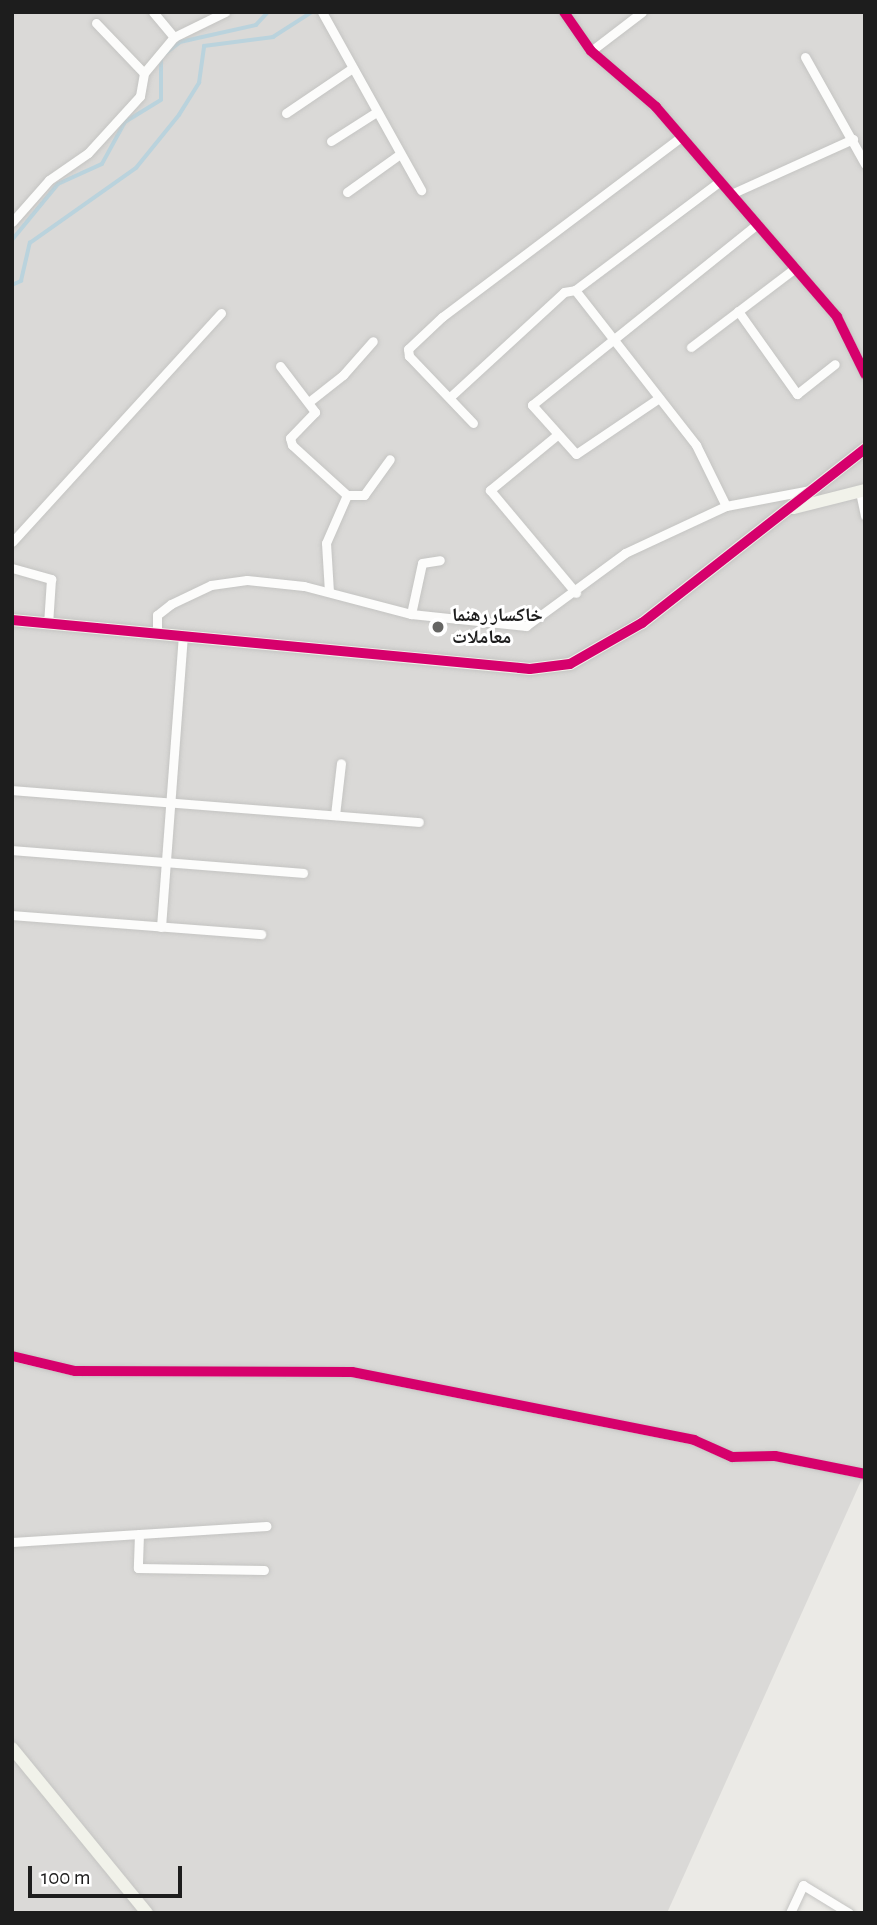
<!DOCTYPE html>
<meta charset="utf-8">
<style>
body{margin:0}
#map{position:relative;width:877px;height:1925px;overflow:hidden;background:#ebeae6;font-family:"Alegreya Sans","Noto Naskh Arabic",sans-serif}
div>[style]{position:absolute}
.residential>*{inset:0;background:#dad9d7}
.stream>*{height:3.5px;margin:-1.75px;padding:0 1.75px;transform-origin:1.75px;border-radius:1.75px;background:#bad3dd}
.roads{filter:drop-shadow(0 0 2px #c4c4c2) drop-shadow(0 0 2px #c4c4c2)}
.street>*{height:9px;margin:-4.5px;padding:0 4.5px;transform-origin:4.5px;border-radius:4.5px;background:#fcfcfb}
.secondary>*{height:12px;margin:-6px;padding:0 6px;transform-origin:6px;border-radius:6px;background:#f1f2ea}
.cycleway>*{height:10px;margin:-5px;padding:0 5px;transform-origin:5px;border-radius:5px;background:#d6006c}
.dots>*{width:19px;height:19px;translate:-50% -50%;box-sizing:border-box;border:4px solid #fff;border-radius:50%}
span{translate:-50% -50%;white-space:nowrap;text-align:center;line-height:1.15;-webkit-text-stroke:6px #fff;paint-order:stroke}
.poi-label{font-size:19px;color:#1d1d1d;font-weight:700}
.left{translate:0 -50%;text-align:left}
.frame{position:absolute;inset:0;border:14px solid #1d1d1d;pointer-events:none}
.scale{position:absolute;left:28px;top:1866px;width:154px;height:32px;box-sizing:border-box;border:4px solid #1d1d1d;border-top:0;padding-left:9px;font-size:21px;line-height:24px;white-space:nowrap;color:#1d1d1d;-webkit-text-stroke:5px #fff;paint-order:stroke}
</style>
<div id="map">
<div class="residential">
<div style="clip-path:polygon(12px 12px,865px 12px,865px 1472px,667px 1913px,12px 1913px)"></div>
</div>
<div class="stream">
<div style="left:12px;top:240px;width:72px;rotate:-50.6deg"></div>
<div style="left:58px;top:184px;width:48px;rotate:-24.4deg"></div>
<div style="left:102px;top:164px;width:48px;rotate:-61.3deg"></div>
<div style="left:125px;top:122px;width:42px;rotate:-31.4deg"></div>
<div style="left:161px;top:100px;width:43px;rotate:-90deg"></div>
<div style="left:161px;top:57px;width:24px;rotate:-38deg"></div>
<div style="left:180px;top:42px;width:78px;rotate:-12.6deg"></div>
<div style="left:256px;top:25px;width:18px;rotate:-47deg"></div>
<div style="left:12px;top:285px;width:10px;rotate:-24deg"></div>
<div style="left:21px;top:281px;width:39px;rotate:-77deg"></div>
<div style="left:30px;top:243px;width:130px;rotate:-35.3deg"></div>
<div style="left:136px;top:168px;width:68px;rotate:-50.9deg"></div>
<div style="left:179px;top:115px;width:38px;rotate:-58deg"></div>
<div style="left:199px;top:83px;width:37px;rotate:-82deg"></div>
<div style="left:204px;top:46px;width:70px;rotate:-7.4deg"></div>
<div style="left:273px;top:37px;width:46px;rotate:-32.7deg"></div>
</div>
<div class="roads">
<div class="street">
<div style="left:153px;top:12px;width:33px;rotate:50deg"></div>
<div style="left:322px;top:12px;width:204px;rotate:60.9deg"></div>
<div style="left:564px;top:12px;width:47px;rotate:55.3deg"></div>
<div style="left:591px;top:51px;width:86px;rotate:40.7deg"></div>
<div style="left:656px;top:107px;width:277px;rotate:49.2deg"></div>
<div style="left:837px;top:317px;width:64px;rotate:63.8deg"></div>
<div style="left:96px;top:23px;width:69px;rotate:46.2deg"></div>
<div style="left:591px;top:51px;width:64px;rotate:-37.4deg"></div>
<div style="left:805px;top:57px;width:123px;rotate:60.7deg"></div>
<div style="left:286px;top:113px;width:78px;rotate:-34.1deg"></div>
<div style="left:331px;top:141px;width:52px;rotate:-32.5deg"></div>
<div style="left:347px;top:192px;width:65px;rotate:-35.6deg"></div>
<div style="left:731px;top:194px;width:134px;rotate:-24.3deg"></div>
<div style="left:12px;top:222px;width:56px;rotate:-48.6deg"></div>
<div style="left:49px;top:180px;width:47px;rotate:-34.7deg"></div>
<div style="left:88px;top:153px;width:77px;rotate:-47.6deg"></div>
<div style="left:140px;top:96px;width:23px;rotate:-80deg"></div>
<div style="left:144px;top:73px;width:47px;rotate:-50.2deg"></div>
<div style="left:174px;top:37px;width:57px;rotate:-26.1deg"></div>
<div style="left:575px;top:290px;width:197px;rotate:52deg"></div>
<div style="left:696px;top:445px;width:68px;rotate:63.8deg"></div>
<div style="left:738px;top:311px;width:102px;rotate:54.6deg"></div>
<div style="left:797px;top:394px;width:48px;rotate:-38.3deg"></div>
<div style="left:691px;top:347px;width:131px;rotate:-37.2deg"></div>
<div style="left:280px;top:366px;width:58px;rotate:52.7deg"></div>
<div style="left:315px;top:412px;width:36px;rotate:134deg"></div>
<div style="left:290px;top:438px;width:7px;rotate:74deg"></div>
<div style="left:292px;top:445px;width:74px;rotate:42.3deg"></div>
<div style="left:347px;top:495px;width:17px"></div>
<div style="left:364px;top:495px;width:44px;rotate:-54.2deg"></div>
<div style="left:450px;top:397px;width:155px;rotate:-42.6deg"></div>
<div style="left:564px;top:292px;width:11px;rotate:-10deg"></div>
<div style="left:575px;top:290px;width:181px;rotate:-36.9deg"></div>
<div style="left:659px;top:398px;width:100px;rotate:146deg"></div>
<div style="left:576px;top:454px;width:66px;rotate:-131.9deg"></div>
<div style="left:532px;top:405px;width:289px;rotate:-38.8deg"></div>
<div style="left:310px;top:401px;width:42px;rotate:-38.2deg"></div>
<div style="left:343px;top:375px;width:45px;rotate:-48.6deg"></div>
<div style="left:473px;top:423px;width:93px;rotate:-133.7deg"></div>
<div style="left:409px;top:356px;width:7px;rotate:-98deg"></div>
<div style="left:408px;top:349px;width:47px;rotate:-43.3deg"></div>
<div style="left:442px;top:317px;width:299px;rotate:-37deg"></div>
<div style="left:557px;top:435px;width:87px;rotate:140.6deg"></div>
<div style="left:490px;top:490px;width:134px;rotate:50.1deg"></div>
<div style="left:860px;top:492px;width:24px;rotate:78deg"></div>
<div style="left:12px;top:542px;width:310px;rotate:-47.6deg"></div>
<div style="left:12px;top:568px;width:41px;rotate:15.8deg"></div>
<div style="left:51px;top:579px;width:45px;rotate:93.8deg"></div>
<div style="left:329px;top:592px;width:49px;rotate:-93.5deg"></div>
<div style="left:326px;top:543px;width:52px;rotate:-66.4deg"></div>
<div style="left:411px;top:614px;width:52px;rotate:-77.8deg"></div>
<div style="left:422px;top:563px;width:18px;rotate:-9deg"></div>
<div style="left:157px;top:634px;width:19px;rotate:-90deg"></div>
<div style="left:157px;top:615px;width:18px;rotate:-38deg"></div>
<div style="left:171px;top:604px;width:44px;rotate:-25.4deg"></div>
<div style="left:211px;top:585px;width:36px;rotate:-8deg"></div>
<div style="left:247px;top:580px;width:57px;rotate:6deg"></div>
<div style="left:304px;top:586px;width:111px;rotate:14.7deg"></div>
<div style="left:411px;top:614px;width:116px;rotate:6deg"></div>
<div style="left:526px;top:626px;width:123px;rotate:-36.4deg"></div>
<div style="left:625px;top:553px;width:111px;rotate:-25deg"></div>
<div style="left:726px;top:506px;width:86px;rotate:-10.8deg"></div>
<div style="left:12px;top:790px;width:408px;rotate:4.5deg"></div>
<div style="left:335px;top:815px;width:52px;rotate:-83.4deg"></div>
<div style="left:12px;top:850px;width:292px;rotate:4.5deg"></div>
<div style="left:12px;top:915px;width:250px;rotate:4.4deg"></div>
<div style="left:161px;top:927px;width:291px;rotate:-85.7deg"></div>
<div style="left:12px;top:1356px;width:65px;rotate:13.4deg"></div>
<div style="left:75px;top:1371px;width:277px;rotate:0.2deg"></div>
<div style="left:352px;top:1372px;width:349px;rotate:11.2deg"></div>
<div style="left:694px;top:1440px;width:42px;rotate:24.1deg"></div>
<div style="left:732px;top:1457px;width:43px;rotate:-1.3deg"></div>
<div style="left:775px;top:1456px;width:92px;rotate:11.3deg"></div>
<div style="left:139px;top:1534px;width:34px;rotate:92deg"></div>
<div style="left:138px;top:1568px;width:126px;rotate:0.9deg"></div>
<div style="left:12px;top:1542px;width:255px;rotate:-3.6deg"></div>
<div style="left:790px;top:1913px;width:31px;rotate:-65deg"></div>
<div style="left:803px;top:1885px;width:54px;rotate:31.3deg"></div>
</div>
<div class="secondary">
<div style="left:794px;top:508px;width:73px;rotate:-14.2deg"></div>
<div style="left:12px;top:620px;width:520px;rotate:5.4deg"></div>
<div style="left:530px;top:669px;width:40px;rotate:-7.1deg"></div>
<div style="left:570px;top:664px;width:83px;rotate:-29.7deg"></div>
<div style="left:642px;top:623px;width:283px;rotate:-38deg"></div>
<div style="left:12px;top:1748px;width:213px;rotate:50.7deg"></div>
</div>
</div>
<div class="cycleway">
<div style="left:564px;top:12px;width:47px;rotate:55.3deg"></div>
<div style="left:591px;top:51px;width:86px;rotate:40.7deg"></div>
<div style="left:656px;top:107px;width:277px;rotate:49.2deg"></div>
<div style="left:837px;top:317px;width:64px;rotate:63.8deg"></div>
<div style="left:12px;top:620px;width:520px;rotate:5.4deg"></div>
<div style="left:530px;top:669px;width:40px;rotate:-7.1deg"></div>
<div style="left:570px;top:664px;width:83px;rotate:-29.7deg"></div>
<div style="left:642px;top:623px;width:283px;rotate:-38deg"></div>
<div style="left:12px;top:1356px;width:65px;rotate:13.4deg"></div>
<div style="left:75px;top:1371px;width:277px;rotate:0.2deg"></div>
<div style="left:352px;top:1372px;width:349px;rotate:11.2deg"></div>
<div style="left:694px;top:1440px;width:42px;rotate:24.1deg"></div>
<div style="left:732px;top:1457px;width:43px;rotate:-1.3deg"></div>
<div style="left:775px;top:1456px;width:92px;rotate:11.3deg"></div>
</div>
<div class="dots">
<div style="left:438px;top:627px;background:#656563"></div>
</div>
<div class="poi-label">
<span class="left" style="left:452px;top:627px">خاکسار رهنما<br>معاملات</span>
</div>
<div class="frame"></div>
<div class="scale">100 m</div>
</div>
